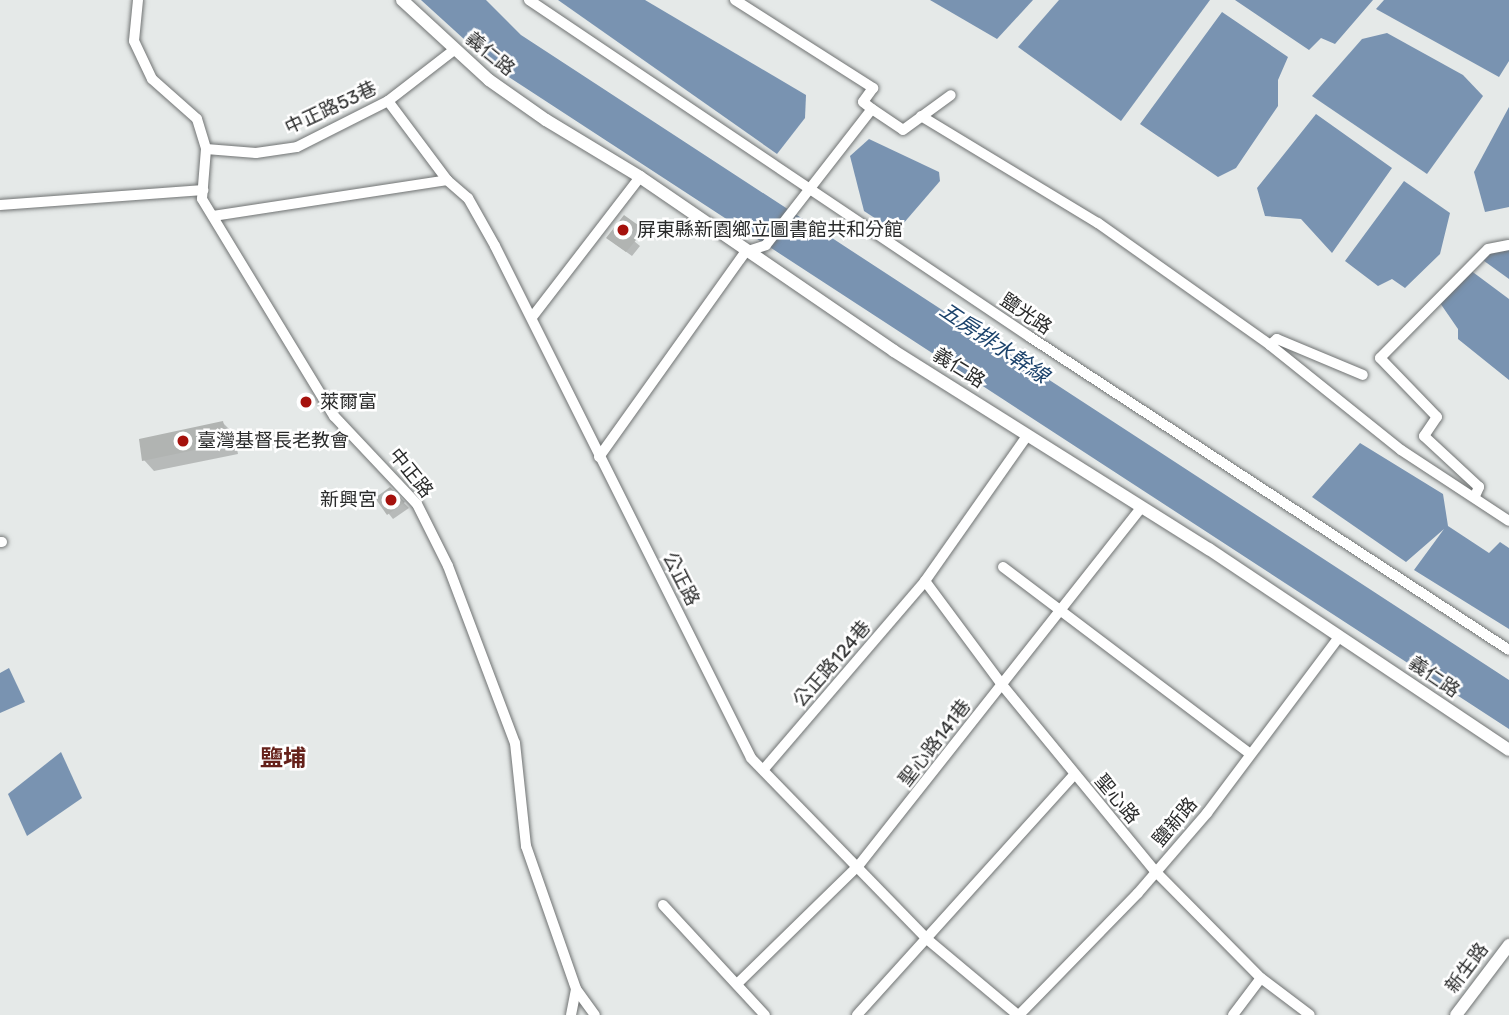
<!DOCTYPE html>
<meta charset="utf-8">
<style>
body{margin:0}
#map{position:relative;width:1509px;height:1015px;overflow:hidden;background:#e5e9e8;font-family:Rubik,"Noto Sans TC",sans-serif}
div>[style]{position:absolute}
.water>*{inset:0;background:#7993b1}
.shadow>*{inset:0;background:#0003}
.building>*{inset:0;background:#b1b4b2}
.roads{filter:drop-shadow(0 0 2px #707373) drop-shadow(0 0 2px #707373)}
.minor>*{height:10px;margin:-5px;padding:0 5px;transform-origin:5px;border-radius:5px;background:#fff}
.tertiary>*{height:12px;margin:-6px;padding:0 6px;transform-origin:6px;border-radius:6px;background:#fff}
.dots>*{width:19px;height:19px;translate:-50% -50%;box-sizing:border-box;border:4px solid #fff;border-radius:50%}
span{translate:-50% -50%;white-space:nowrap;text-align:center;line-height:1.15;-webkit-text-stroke:5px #fff;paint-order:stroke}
.street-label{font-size:19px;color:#2a2b2b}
.poi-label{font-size:19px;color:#2a2b2b}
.left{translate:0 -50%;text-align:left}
.right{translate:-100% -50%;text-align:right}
.water-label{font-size:21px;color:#1b426b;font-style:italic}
.quarter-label{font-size:23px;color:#65211a;font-weight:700}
</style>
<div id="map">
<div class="water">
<div style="clip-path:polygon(421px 0,486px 0,521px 35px,1509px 680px,1509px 729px,498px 70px)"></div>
<div style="clip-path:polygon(558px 0,645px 0,806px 95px,805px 118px,777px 154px)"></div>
<div style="clip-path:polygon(930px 0,1033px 0,997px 39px)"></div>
<div style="clip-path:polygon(1059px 0,1210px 0,1121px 121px,1018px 47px)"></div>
<div style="clip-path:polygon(1235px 0,1373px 0,1335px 44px,1321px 38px,1309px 50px)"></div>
<div style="clip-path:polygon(1384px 0,1509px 0,1509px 61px,1499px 77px,1376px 9px)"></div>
<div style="clip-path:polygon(1222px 12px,1288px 57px,1278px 80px,1278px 106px,1236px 168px,1218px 177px,1140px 124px)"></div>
<div style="clip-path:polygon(1387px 33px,1463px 75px,1483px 96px,1427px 174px,1312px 96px,1362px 39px)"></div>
<div style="clip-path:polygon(1509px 107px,1509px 207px,1485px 212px,1474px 172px)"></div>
<div style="clip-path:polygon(1316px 114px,1392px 168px,1332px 253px,1301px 219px,1265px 216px,1257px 188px)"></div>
<div style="clip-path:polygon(869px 139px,939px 172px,940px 181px,896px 232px,864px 211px,850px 156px)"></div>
<div style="clip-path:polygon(1404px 181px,1450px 213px,1440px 254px,1405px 288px,1392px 279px,1378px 286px,1345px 261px)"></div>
<div style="clip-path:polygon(1509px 241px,1509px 279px,1480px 258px)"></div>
<div style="clip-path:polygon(1466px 267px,1509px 299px,1509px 380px,1458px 339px,1458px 329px,1438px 300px)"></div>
<div style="clip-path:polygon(1360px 443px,1443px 494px,1448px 526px,1489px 553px,1500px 542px,1509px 548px,1509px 629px,1414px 570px,1444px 529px,1406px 562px,1312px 497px)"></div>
<div style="clip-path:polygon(9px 668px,25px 702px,0 713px,0 673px)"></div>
<div style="clip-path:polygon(61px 752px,82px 798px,27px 836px,8px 794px)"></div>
</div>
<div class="shadow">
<div style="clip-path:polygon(637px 226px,642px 231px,634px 241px,640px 246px,632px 256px,614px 243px)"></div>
<div style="clip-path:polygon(223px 423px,234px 434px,238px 454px,154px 471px,144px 460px)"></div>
<div style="clip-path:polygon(390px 489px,409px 508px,393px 519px,377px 499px)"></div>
</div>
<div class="building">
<div style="clip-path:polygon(624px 215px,638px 225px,630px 236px,636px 240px,626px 252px,606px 238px)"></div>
<div style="clip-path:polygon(223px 421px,228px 443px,142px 461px,139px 439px)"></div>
<div style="clip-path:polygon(390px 487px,405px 502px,387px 515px,375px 498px)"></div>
</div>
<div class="roads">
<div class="minor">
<div style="left:138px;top:0;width:41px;rotate:95.6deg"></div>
<div style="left:134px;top:41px;width:42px;rotate:64.7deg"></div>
<div style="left:152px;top:79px;width:60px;rotate:41.6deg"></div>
<div style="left:197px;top:119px;width:31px;rotate:73deg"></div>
<div style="left:206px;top:149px;width:50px;rotate:94.6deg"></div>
<div style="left:202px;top:199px;width:254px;rotate:58.7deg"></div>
<div style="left:334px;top:416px;width:121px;rotate:46.7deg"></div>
<div style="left:417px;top:504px;width:69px;rotate:63.4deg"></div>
<div style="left:448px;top:566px;width:189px;rotate:69.3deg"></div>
<div style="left:515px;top:743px;width:104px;rotate:83.9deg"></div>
<div style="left:526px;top:846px;width:151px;rotate:70.7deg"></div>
<div style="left:576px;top:989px;width:32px;rotate:54deg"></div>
<div style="left:529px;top:0;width:604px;rotate:33.93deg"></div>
<div style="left:1030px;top:337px;width:572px;rotate:33.16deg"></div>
<div style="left:735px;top:0;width:164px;rotate:32.5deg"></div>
<div style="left:873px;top:88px;width:17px;rotate:126deg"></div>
<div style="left:863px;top:102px;width:11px;rotate:38deg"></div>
<div style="left:388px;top:101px;width:99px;rotate:53.2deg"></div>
<div style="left:447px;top:180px;width:28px;rotate:41deg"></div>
<div style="left:468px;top:198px;width:55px;rotate:60.6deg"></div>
<div style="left:495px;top:246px;width:572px;rotate:63.43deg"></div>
<div style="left:751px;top:758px;width:252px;rotate:45.8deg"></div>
<div style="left:927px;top:939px;width:119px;rotate:39.9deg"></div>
<div style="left:921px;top:116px;width:207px;rotate:31.2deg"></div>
<div style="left:1098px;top:223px;width:211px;rotate:35.3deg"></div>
<div style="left:1270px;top:345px;width:168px;rotate:38.7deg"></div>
<div style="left:1401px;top:450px;width:129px;rotate:33.3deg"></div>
<div style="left:206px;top:149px;width:50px;rotate:4.6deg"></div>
<div style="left:256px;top:153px;width:41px;rotate:-8.3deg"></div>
<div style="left:297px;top:147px;width:102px;rotate:-26.8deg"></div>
<div style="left:388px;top:101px;width:83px;rotate:-37.7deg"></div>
<div style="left:0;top:205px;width:204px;rotate:-4.2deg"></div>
<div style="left:213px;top:216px;width:237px;rotate:-8.7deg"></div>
<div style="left:533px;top:316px;width:175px;rotate:-52.4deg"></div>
<div style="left:1270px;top:345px;width:9px;rotate:-41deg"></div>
<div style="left:1277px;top:339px;width:93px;rotate:22.7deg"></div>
<div style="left:599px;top:457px;width:252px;rotate:-54.5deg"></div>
<div style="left:745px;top:252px;width:22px;rotate:-18deg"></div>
<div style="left:766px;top:245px;width:172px;rotate:-52.1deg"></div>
<div style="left:872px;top:109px;width:37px;rotate:34deg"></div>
<div style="left:903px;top:130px;width:59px;rotate:-36.1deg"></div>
<div style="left:1475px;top:496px;width:10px;rotate:-66deg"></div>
<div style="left:1479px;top:487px;width:75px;rotate:-137.2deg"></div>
<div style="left:1424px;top:436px;width:23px;rotate:-56deg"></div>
<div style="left:1437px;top:417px;width:82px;rotate:-134deg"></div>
<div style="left:1380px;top:358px;width:153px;rotate:-45.3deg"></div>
<div style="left:1488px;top:249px;width:21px;rotate:-11deg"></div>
<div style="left:0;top:542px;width:2px"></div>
<div style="left:1003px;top:567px;width:308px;rotate:37.1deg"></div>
<div style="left:925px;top:581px;width:131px;rotate:53.4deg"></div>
<div style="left:1003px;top:686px;width:241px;rotate:50.6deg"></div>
<div style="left:1156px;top:872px;width:149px;rotate:45.3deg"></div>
<div style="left:1261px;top:978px;width:61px;rotate:37.1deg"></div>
<div style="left:764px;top:769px;width:248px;rotate:-49.4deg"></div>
<div style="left:925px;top:581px;width:177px;rotate:-54.9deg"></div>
<div style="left:663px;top:905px;width:150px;rotate:47.2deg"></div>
<div style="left:737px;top:984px;width:170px;rotate:-44.3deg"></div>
<div style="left:859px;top:865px;width:456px;rotate:-51.7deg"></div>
<div style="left:571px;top:1015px;width:26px;rotate:-79deg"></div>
<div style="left:857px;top:1015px;width:324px;rotate:-47.9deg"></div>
<div style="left:1019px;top:1015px;width:170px;rotate:-45.7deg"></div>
<div style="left:1138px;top:893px;width:106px;rotate:-49.2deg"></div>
<div style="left:1207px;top:813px;width:220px;rotate:-53.1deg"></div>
<div style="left:1233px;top:1015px;width:46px;rotate:-52.9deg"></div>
</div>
<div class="tertiary">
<div style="left:402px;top:0;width:118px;rotate:42.6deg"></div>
<div style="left:489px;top:80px;width:70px;rotate:35.1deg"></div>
<div style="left:546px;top:120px;width:110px;rotate:31.2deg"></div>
<div style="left:640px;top:177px;width:308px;rotate:34.4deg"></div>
<div style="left:894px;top:351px;width:372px;rotate:32.2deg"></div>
<div style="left:1209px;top:549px;width:361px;rotate:33.8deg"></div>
<div style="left:1456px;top:1015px;width:88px;rotate:-52.9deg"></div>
</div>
</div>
<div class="dots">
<div style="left:623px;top:230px;background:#a5110c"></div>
<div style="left:306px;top:402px;background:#a5110c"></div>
<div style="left:183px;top:441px;background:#a5110c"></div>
<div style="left:391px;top:500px;background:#a5110c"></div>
</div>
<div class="street-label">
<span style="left:490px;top:54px;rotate:39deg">義仁路</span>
<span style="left:331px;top:108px;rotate:-25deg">中正路53巷</span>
<span style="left:1026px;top:314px;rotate:34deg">鹽光路</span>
<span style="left:959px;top:368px;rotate:32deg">義仁路</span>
<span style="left:411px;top:473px;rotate:51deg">中正路</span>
<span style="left:681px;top:579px;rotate:63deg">公正路</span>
<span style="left:832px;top:664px;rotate:-49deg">公正路124巷</span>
<span style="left:1434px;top:677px;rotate:34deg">義仁路</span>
<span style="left:935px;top:743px;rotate:-52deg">聖心路141巷</span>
<span style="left:1117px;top:799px;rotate:50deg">聖心路</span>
<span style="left:1175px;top:822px;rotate:-50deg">鹽新路</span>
<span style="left:1467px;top:968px;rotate:-53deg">新生路</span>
</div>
<div class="poi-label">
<span class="left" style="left:637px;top:230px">屏東縣新園鄉立圖書館共和分館</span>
<span class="left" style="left:320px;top:402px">萊爾富</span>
<span class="left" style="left:197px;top:441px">臺灣基督長老教會</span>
<span class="right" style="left:377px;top:500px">新興宮</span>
</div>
<div class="water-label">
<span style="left:994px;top:343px;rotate:34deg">五房排水幹線</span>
</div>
<div class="quarter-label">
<span style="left:283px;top:758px">鹽埔</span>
</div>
</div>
